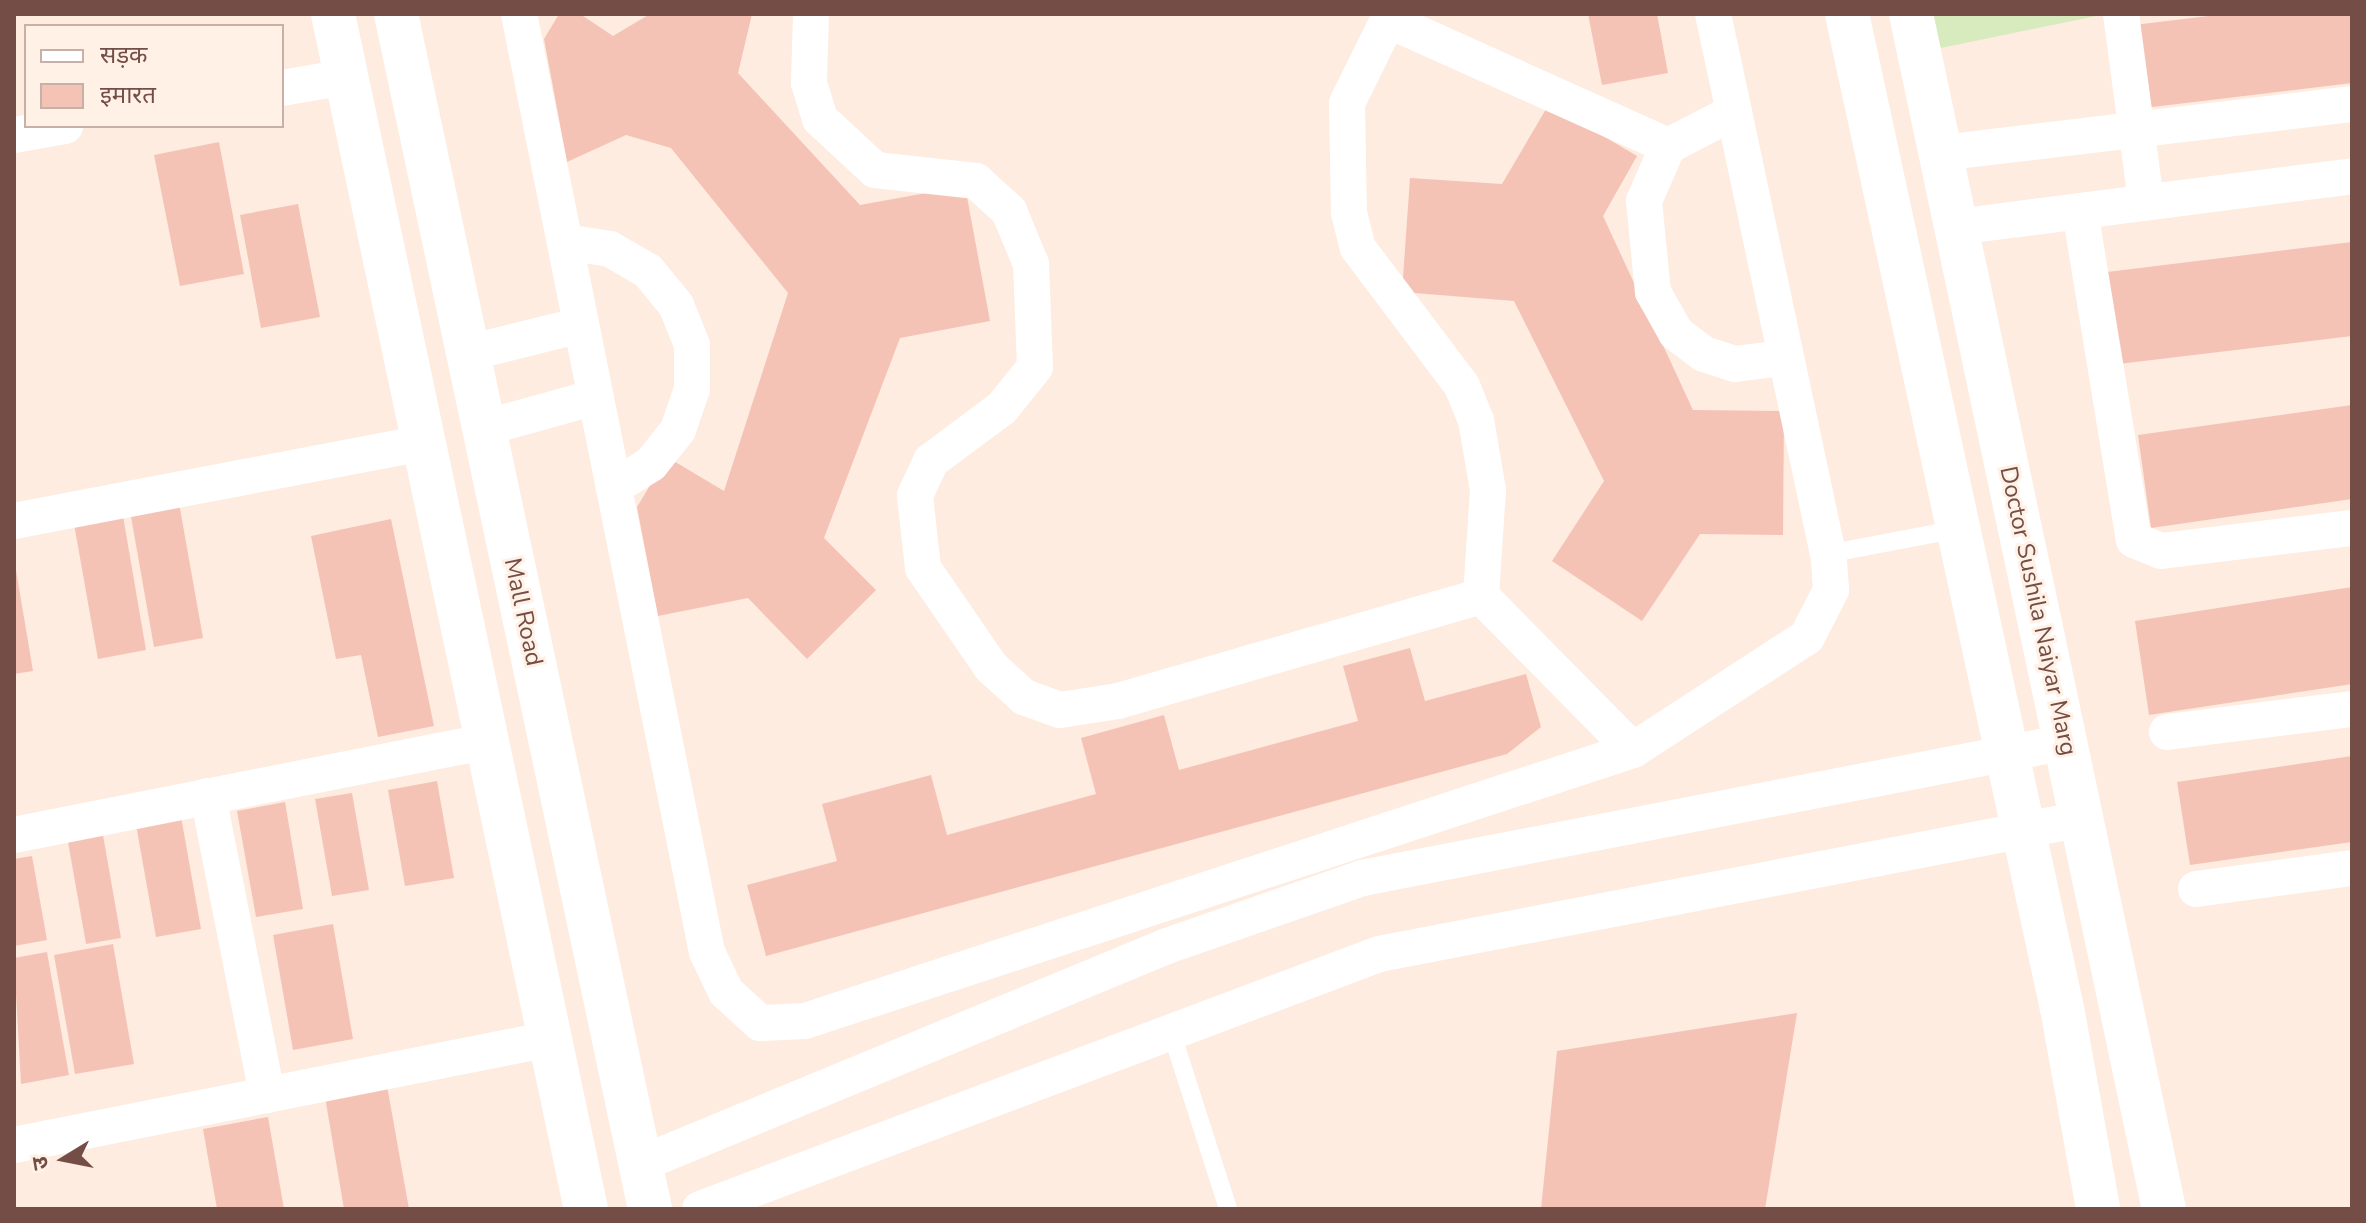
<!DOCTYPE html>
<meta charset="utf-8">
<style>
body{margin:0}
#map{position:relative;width:2366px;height:1223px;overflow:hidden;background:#fdecdf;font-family:"Nunito Sans","Noto Sans Devanagari",sans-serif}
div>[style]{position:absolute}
.green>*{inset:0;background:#d8ebbe}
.building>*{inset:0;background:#f4c3b6}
.service>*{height:18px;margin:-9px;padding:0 9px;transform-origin:9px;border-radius:9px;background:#fff}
.minor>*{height:36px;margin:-18px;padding:0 18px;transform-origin:18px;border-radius:18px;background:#fff}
.tertiary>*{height:44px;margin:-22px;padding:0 22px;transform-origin:22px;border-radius:22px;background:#fff}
span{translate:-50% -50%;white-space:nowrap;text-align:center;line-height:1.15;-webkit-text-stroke:6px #fff1e6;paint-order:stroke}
.street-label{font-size:24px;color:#744e46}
.frame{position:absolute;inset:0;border:16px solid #744e46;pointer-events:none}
.legend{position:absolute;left:24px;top:24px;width:260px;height:104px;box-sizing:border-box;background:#fff1e6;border:2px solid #c7b0a6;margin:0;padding:10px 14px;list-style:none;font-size:24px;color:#744e46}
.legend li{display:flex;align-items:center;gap:16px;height:40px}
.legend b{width:40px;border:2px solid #c7b0a6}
.north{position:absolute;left:24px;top:1119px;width:80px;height:80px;-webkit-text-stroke:6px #fff1e6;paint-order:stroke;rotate:260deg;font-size:22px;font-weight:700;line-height:32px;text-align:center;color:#744e46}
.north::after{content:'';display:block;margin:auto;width:28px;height:36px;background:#744e46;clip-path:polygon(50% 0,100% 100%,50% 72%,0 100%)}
</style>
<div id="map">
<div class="green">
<div style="clip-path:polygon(1919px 14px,2106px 14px,1941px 48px)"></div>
</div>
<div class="building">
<div style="clip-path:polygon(559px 14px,580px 14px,613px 36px,650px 14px,752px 14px,738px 73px,860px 205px,965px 186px,990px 321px,900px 338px,824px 538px,876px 590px,807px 659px,748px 598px,658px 616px,637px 507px,667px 457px,724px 491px,788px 293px,671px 148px,626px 135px,567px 162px,544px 39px)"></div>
<div style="clip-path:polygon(1588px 14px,1657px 14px,1668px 73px,1602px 85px)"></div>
<div style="clip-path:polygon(2225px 14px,2352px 14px,2352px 83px,2144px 108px,2134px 25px)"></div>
<div style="clip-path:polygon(1549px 104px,1637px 156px,1603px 216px,1693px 410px,1784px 411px,1783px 535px,1700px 534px,1642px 621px,1552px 561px,1604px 481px,1514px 301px,1402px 292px,1410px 178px,1502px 184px)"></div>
<div style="clip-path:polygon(219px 142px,244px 274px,180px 286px,154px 155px)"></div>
<div style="clip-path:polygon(298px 204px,320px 317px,261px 328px,240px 215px)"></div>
<div style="clip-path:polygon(2352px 242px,2352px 336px,2110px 365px,2099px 273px)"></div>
<div style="clip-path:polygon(2352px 405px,2352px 499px,2151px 528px,2138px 435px)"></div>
<div style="clip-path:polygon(179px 503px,203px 638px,154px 647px,130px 511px)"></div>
<div style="clip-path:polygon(123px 516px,146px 650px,98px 659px,74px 524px)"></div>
<div style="clip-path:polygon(391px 519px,434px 726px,378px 737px,361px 655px,336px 659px,311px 536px)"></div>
<div style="clip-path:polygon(16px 570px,33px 671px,14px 674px,14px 571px)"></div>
<div style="clip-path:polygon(2352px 587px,2352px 684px,2149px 715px,2135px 621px)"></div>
<div style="clip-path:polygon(1410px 648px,1425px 701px,1526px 674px,1541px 727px,1507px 754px,766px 956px,747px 885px,837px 861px,822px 804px,931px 775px,947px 835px,1096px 794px,1081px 738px,1164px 715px,1179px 770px,1358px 721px,1343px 666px)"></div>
<div style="clip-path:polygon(2352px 756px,2352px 842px,2190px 865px,2177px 782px)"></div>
<div style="clip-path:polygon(437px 781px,454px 878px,405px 886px,388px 790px)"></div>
<div style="clip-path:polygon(352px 793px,369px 890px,332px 896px,315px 799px)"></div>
<div style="clip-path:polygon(285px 802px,303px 909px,256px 917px,237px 811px)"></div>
<div style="clip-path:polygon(180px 811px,201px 929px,156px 937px,135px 819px)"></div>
<div style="clip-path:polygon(103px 835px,121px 938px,86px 944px,68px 842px)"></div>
<div style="clip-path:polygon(32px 856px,47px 940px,14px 946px,14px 859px)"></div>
<div style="clip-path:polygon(333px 924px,353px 1039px,293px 1050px,273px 935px)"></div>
<div style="clip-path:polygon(113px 944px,134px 1064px,75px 1074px,54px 955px)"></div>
<div style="clip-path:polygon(47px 952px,69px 1075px,21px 1084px,14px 958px)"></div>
<div style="clip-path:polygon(1797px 1013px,1765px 1209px,1541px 1209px,1557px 1051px)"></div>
<div style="clip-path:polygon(386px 1080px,409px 1209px,344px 1209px,324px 1091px)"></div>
<div style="clip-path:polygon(268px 1117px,284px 1209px,217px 1209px,203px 1129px)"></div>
</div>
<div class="service">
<div style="left:1827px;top:554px;width:133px;rotate:-10.8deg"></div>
<div style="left:1171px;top:1031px;width:187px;rotate:72.2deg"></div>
</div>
<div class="minor">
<div style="left:519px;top:14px;width:957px;rotate:78.67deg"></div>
<div style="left:707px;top:952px;width:44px;rotate:64.6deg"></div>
<div style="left:726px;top:992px;width:46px;rotate:42.4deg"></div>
<div style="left:760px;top:1023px;width:45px;rotate:-2.5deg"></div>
<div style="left:805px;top:1021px;width:871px;rotate:-18.12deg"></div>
<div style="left:1633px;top:750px;width:207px;rotate:-33deg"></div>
<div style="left:1807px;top:637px;width:53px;rotate:-62.9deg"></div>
<div style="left:1831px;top:590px;width:31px;rotate:-94deg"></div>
<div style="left:1829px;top:559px;width:457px;rotate:-102deg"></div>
<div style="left:811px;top:14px;width:69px;rotate:91.7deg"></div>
<div style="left:809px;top:83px;width:38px;rotate:73deg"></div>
<div style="left:820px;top:119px;width:75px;rotate:42.8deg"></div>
<div style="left:875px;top:170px;width:102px;rotate:6.2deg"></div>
<div style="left:976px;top:181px;width:45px;rotate:42.3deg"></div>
<div style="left:1009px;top:211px;width:57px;rotate:67.5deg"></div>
<div style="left:1031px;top:264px;width:103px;rotate:87.8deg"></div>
<div style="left:1035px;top:367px;width:53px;rotate:128.8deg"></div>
<div style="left:1002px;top:408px;width:89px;rotate:143.3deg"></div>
<div style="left:931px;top:461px;width:38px;rotate:115deg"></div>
<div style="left:915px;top:496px;width:72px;rotate:83.7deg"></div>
<div style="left:923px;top:568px;width:120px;rotate:55.5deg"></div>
<div style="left:991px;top:667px;width:45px;rotate:42.3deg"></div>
<div style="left:1024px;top:697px;width:38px;rotate:20deg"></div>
<div style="left:1060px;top:710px;width:59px;rotate:-8.8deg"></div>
<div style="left:1118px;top:701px;width:378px;rotate:-16.1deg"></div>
<div style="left:1391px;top:14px;width:99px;rotate:116.3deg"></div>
<div style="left:1347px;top:103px;width:110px;rotate:89deg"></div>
<div style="left:1349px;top:213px;width:36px;rotate:76deg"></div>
<div style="left:1358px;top:248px;width:173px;rotate:53deg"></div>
<div style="left:1462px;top:386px;width:37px;rotate:68deg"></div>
<div style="left:1476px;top:420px;width:71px;rotate:80.3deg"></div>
<div style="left:1488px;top:490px;width:106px;rotate:93.8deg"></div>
<div style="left:1481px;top:596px;width:216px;rotate:45.4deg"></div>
<div style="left:1713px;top:14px;width:100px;rotate:77.9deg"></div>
<div style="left:1734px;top:112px;width:74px;rotate:152.7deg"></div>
<div style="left:1668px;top:146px;width:60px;rotate:113.6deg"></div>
<div style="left:1644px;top:201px;width:91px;rotate:84.4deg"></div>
<div style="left:1653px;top:292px;width:47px;rotate:60.7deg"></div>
<div style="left:1676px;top:333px;width:35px;rotate:37deg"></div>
<div style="left:1704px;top:354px;width:33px;rotate:18deg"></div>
<div style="left:1735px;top:364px;width:49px;rotate:-7deg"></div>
<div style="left:2121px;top:14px;width:190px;rotate:82.4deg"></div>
<div style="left:1388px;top:20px;width:307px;rotate:24.2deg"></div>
<div style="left:282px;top:88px;width:65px;rotate:-9.8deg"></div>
<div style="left:14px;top:135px;width:52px;rotate:-10deg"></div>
<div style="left:1941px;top:153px;width:414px;rotate:-6.8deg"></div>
<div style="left:2080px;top:211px;width:333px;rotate:80.7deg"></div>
<div style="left:2134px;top:540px;width:29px;rotate:22deg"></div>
<div style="left:2161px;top:551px;width:192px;rotate:-6.9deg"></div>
<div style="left:1956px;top:227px;width:399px;rotate:-7.3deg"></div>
<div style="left:565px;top:242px;width:46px;rotate:8.8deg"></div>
<div style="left:610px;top:249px;width:44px;rotate:30.1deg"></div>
<div style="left:648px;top:271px;width:44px;rotate:50.5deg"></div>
<div style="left:676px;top:305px;width:43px;rotate:68.2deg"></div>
<div style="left:692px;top:345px;width:44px;rotate:90deg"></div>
<div style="left:692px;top:389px;width:43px;rotate:108.9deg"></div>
<div style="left:678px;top:430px;width:43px;rotate:128.5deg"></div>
<div style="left:651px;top:464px;width:44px;rotate:148.1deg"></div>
<div style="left:468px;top:353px;width:116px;rotate:-13.9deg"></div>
<div style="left:484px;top:428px;width:116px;rotate:-15.5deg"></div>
<div style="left:14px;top:521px;width:417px;rotate:-10.8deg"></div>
<div style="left:2167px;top:732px;width:186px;rotate:-7.1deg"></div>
<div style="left:208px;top:796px;width:305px;rotate:78.8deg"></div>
<div style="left:14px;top:835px;width:482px;rotate:-11.2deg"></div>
<div style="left:2196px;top:889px;width:157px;rotate:-7.7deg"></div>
<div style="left:14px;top:1145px;width:546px;rotate:-11.19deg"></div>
<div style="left:640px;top:1164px;width:570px;rotate:-22.47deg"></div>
<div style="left:1167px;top:946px;width:207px;rotate:-19.2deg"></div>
<div style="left:1362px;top:878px;width:717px;rotate:-10.93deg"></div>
<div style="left:700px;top:1209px;width:725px;rotate:-20.58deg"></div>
<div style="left:1379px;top:954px;width:716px;rotate:-10.87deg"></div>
</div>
<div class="tertiary">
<div style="left:333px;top:14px;width:1221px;rotate:78.05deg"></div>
<div style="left:396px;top:14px;width:1222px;rotate:78deg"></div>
<div style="left:1847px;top:14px;width:1017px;rotate:77.8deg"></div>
<div style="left:2062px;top:1008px;width:204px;rotate:79.8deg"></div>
<div style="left:1911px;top:14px;width:1221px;rotate:78.05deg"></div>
</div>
<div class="street-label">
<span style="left:2038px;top:611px;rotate:78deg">Doctor Sushila Naiyar Marg</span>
<span style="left:523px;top:612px;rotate:78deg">Mall Road</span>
</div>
<div class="frame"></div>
<ul class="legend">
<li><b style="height:10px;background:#fff"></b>सड़क</li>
<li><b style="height:22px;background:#f4c3b6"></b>इमारत</li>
</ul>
<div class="north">उ</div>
</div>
